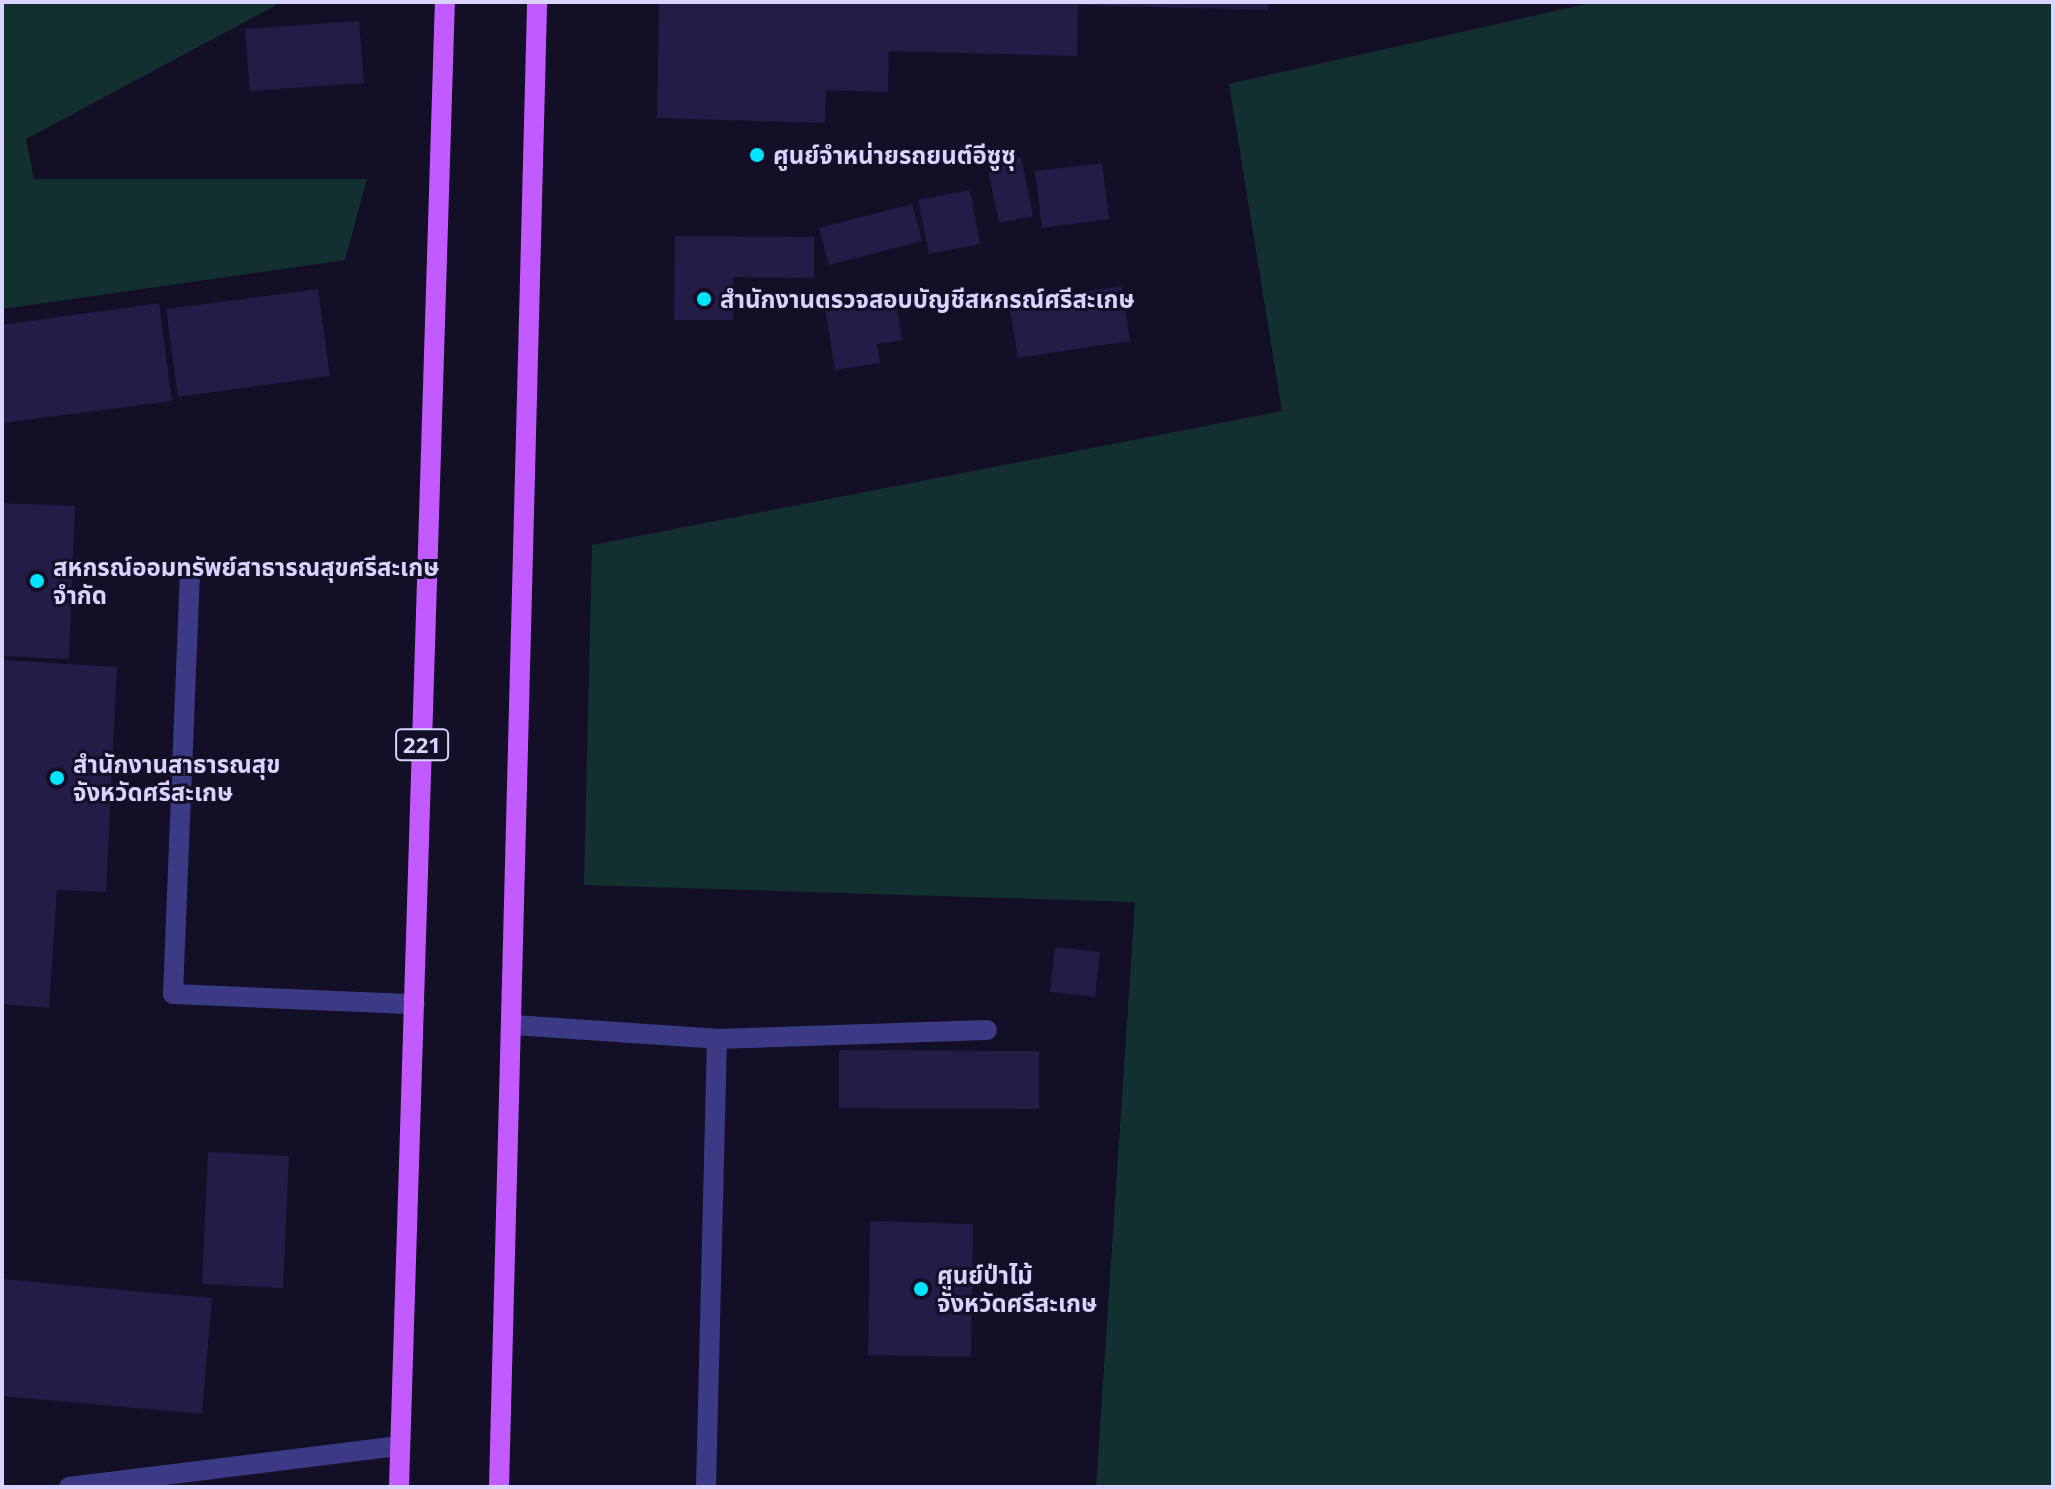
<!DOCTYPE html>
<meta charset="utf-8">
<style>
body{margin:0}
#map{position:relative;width:2055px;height:1489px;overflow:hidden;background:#130f26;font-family:"Noto Sans","Noto Sans Thai",sans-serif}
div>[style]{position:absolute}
.green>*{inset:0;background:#12302f}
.building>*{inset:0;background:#241b47}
.minor>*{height:20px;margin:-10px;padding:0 10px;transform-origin:10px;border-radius:10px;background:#3d3a85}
.major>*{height:20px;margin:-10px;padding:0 10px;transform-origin:10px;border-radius:10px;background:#c25bff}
.dots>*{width:22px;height:22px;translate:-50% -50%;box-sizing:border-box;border:4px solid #130f26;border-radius:50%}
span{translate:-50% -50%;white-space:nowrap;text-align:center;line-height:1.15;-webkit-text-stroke:6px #130f26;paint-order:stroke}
.shield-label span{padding:2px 6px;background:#130f26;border:2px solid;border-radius:6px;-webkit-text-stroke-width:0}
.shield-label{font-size:22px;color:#d9d4ff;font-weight:700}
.poi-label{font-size:24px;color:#d9d4ff;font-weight:700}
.left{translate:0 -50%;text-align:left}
.frame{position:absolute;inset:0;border:4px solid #d9d4ff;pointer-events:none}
</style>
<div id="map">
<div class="green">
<div style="clip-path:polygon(2px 2px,282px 2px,26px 139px,34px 179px,367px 179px,345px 260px,2px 309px)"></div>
<div style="clip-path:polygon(1595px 2px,2053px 2px,2053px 1487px,1096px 1487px,1135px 902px,584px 885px,592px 545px,1282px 411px,1229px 84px)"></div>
</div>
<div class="building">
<div style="clip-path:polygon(659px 2px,1269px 2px,1268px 10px,1078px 5px,1077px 56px,889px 51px,888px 92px,826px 90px,825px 123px,657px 118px)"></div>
<div style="clip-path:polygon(359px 21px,364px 83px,250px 91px,245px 29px)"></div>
<div style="clip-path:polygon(1021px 157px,1033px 216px,999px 223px,987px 165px)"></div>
<div style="clip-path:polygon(1102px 163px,1109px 219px,1042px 228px,1035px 171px)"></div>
<div style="clip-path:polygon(970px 190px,980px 244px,929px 254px,918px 200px)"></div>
<div style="clip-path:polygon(912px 204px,922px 241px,829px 265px,819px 228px)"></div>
<div style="clip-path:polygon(675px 236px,814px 237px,814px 278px,733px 277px,733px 320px,674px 320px)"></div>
<div style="clip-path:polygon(1122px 286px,1130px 341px,1018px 358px,1009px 304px)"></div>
<div style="clip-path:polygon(318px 289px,330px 376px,178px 397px,166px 309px)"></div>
<div style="clip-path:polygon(895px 297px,902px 340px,877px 344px,880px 363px,835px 370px,825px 308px)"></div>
<div style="clip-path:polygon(159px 303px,172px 401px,2px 423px,2px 325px)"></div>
<div style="clip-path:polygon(2px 503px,75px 506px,69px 659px,2px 656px)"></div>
<div style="clip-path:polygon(2px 660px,117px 667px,106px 892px,57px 890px,49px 1008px,2px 1004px)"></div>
<div style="clip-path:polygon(1055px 947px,1100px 952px,1095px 997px,1050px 992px)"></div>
<div style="clip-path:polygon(839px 1050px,1039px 1051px,1039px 1109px,839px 1108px)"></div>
<div style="clip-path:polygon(208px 1152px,289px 1156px,283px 1288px,202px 1284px)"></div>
<div style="clip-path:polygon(870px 1221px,973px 1224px,971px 1357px,868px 1355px)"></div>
<div style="clip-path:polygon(2px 1279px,212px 1298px,202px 1414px,2px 1396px)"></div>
</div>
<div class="minor">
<div style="left:190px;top:571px;width:423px;rotate:92.3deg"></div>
<div style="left:173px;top:994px;width:242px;rotate:2.4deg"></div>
<div style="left:514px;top:1025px;width:203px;rotate:3.9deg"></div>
<div style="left:717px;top:1039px;width:270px;rotate:-1.9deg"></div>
<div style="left:69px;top:1487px;width:333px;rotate:-7.1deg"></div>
<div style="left:706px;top:1487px;width:448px;rotate:-88.6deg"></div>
</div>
<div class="major">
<div style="left:399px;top:1487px;width:1486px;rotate:-88.23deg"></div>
<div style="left:499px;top:1487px;width:1485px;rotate:-88.53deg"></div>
</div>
<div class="dots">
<div style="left:757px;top:155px;background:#00e5ff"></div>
<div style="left:704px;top:299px;background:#00e5ff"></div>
<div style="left:37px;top:581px;background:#00e5ff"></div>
<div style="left:57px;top:778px;background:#00e5ff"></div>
<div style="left:921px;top:1289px;background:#00e5ff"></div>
</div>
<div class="shield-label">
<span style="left:422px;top:745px">221</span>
</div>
<div class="poi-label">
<span class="left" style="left:773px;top:155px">ศูนย์จำหน่ายรถยนต์อีซูซุ</span>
<span class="left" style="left:720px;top:299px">สำนักงานตรวจสอบบัญชีสหกรณ์ศรีสะเกษ</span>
<span class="left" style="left:53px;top:581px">สหกรณ์ออมทรัพย์สาธารณสุขศรีสะเกษ<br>จำกัด</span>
<span class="left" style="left:73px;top:778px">สำนักงานสาธารณสุข<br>จังหวัดศรีสะเกษ</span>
<span class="left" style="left:937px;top:1289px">ศูนย์ป่าไม้<br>จังหวัดศรีสะเกษ</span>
</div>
<div class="frame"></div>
</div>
